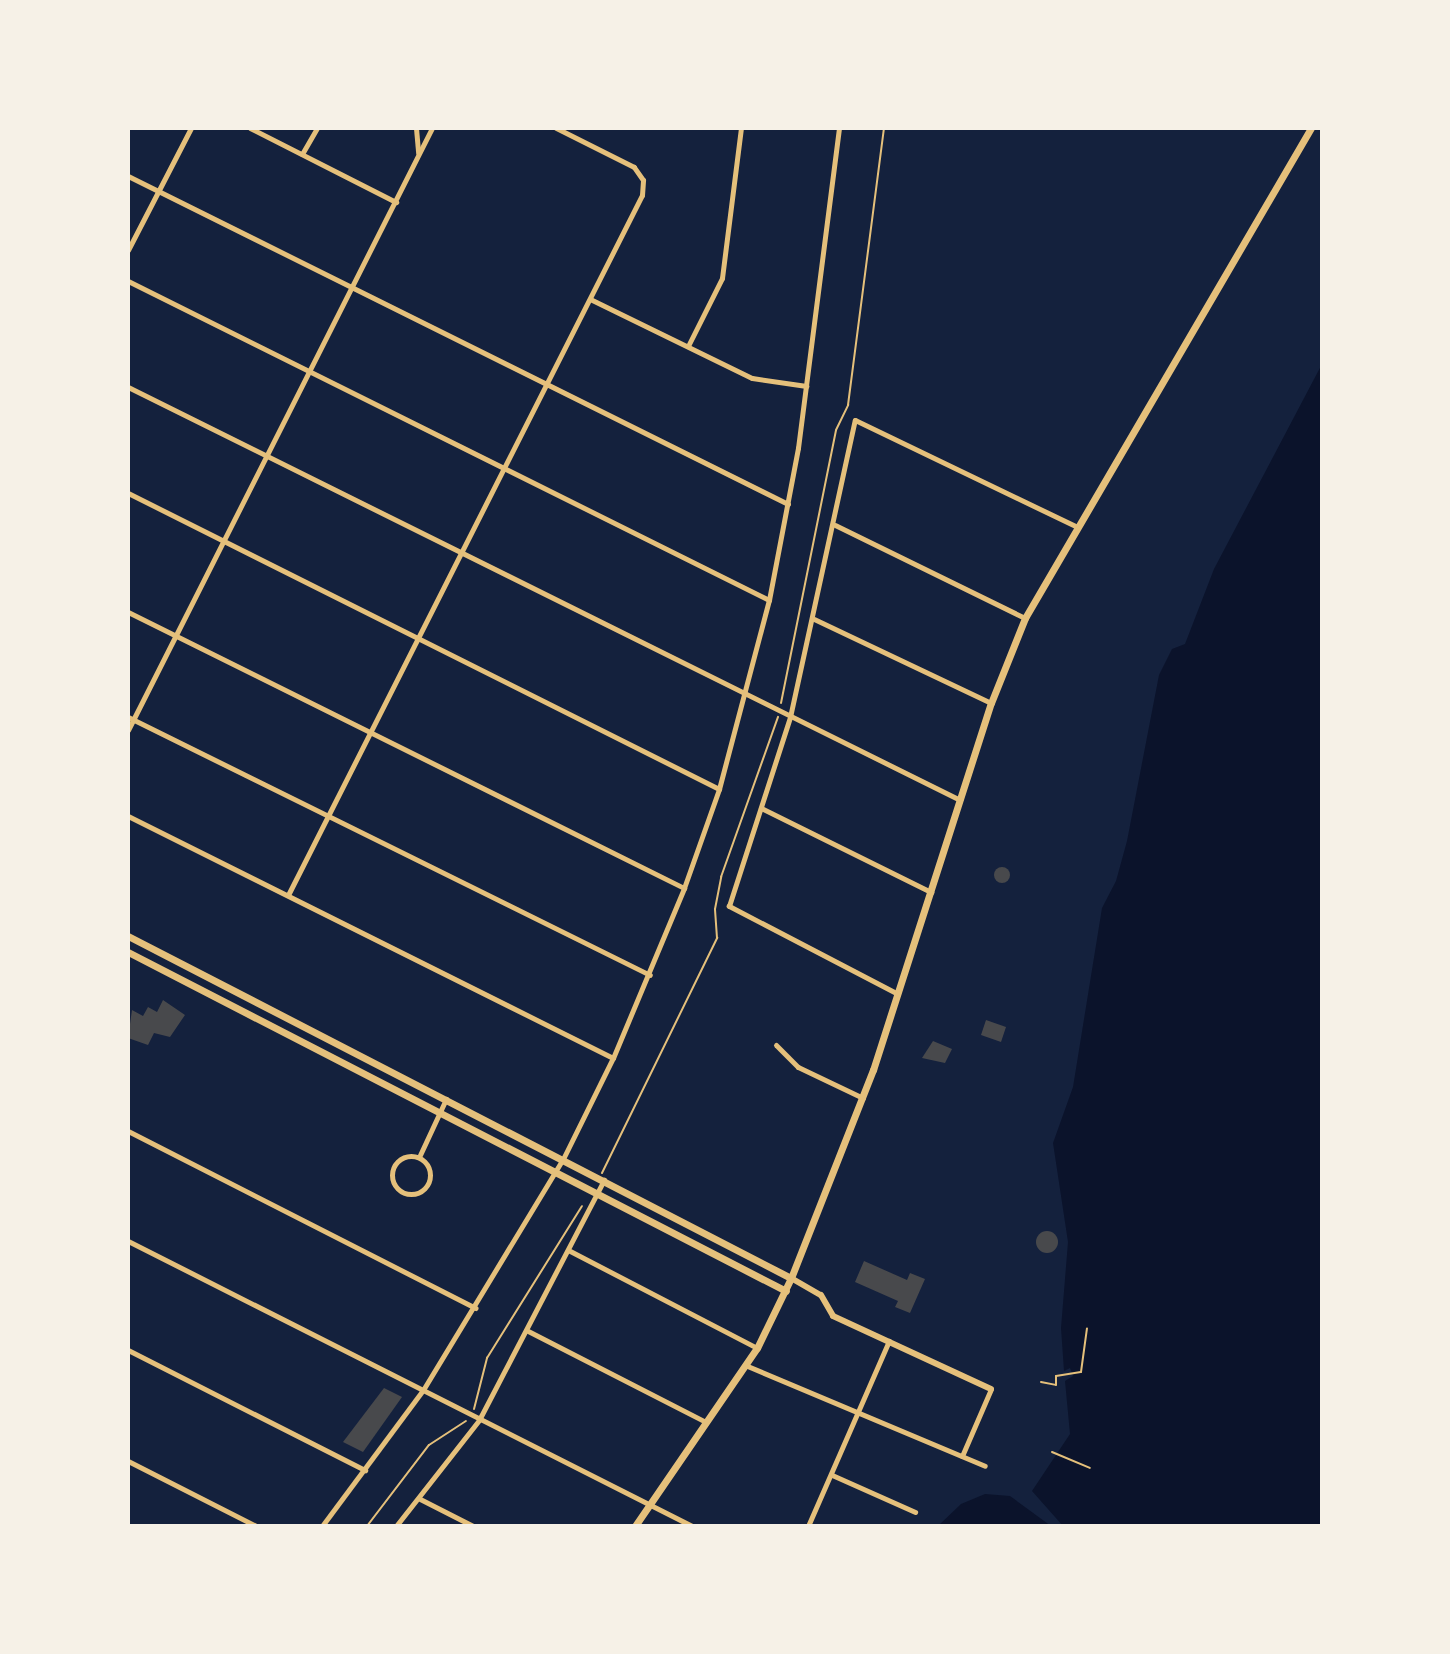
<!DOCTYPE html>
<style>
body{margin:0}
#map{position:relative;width:1450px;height:1654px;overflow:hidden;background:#14213d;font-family:"Nunito Sans",sans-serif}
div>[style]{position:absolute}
.water>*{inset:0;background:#0b132b}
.building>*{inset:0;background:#48494c}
.round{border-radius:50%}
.path>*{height:2px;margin:-1px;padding:0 1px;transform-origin:1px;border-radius:1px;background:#e5c07b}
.minor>*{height:5px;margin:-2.5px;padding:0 2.5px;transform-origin:2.5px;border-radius:2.5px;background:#e5c07b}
.minor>.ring{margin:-2.5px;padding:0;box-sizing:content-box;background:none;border:5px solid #e5c07b;border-radius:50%}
.tertiary>*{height:6px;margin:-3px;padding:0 3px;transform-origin:3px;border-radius:3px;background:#e5c07b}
.secondary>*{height:7px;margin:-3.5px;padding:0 3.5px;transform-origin:3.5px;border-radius:3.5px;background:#e5c07b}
span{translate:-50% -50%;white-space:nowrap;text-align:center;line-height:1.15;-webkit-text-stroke:8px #f6f1e7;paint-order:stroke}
.frame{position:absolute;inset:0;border:130px solid #f6f1e7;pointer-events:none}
</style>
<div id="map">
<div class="water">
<div style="clip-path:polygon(1322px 364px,1322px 1526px,1063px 1526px,1032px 1491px,1070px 1434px,1065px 1381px,1073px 1376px,1070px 1368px,1064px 1371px,1061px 1328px,1068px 1242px,1053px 1143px,1073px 1087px,1102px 908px,1116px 881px,1127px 841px,1159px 675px,1172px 649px,1185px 644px,1214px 569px)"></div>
<div style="clip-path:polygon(985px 1494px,1010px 1496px,1051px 1526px,938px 1526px,961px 1504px)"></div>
</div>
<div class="building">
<div class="round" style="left:994px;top:867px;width:16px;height:16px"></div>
<div style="clip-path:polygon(163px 1000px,185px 1015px,170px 1037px,154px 1033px,148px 1045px,128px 1038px,132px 1010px,143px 1016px,148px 1007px,157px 1012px)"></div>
<div style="clip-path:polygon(986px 1020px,1006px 1027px,1001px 1042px,981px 1035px)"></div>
<div style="clip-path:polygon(933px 1041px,952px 1049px,945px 1063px,922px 1058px)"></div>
<div class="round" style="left:1036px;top:1231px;width:22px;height:22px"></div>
<div style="clip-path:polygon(864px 1261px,907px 1280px,910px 1273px,925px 1279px,910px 1313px,895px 1307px,898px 1301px,855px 1282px)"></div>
<div style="clip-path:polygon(384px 1388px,402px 1397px,363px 1452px,343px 1442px)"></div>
</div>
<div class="path">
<div style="left:781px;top:703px;width:278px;rotate:-78.6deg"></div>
<div style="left:836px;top:430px;width:28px;rotate:-64deg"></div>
<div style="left:848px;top:405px;width:279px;rotate:-82.6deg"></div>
<div style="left:602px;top:1173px;width:262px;rotate:-63.9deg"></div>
<div style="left:717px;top:938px;width:29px;rotate:-94deg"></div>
<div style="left:715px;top:909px;width:33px;rotate:-79deg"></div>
<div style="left:721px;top:877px;width:170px;rotate:-70.4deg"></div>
<div style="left:1041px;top:1382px;width:15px;rotate:11deg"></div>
<div style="left:1056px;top:1385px;width:9px;rotate:-90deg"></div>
<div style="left:1056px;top:1376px;width:25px;rotate:-9deg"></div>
<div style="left:1081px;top:1372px;width:44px;rotate:-82.2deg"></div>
<div style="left:474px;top:1409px;width:53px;rotate:-75.7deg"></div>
<div style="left:487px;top:1358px;width:179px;rotate:-58deg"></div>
<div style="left:1052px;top:1452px;width:41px;rotate:22.8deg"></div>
<div style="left:367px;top:1526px;width:102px;rotate:-52.6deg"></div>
<div style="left:429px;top:1445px;width:44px;rotate:-33deg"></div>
</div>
<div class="minor">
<div style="left:250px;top:128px;width:164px;rotate:26.9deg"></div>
<div style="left:416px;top:128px;width:25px;rotate:85deg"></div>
<div style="left:302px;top:154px;width:30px;rotate:-60deg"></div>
<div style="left:128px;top:176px;width:737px;rotate:26.43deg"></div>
<div style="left:128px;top:250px;width:137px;rotate:-62.7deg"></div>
<div style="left:128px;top:281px;width:716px;rotate:26.46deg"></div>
<div style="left:590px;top:299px;width:180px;rotate:26deg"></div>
<div style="left:752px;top:378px;width:55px;rotate:8.4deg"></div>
<div style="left:688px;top:346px;width:76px;rotate:-63.4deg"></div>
<div style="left:722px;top:278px;width:151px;rotate:-82.8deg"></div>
<div style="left:128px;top:387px;width:929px;rotate:26.4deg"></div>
<div style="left:128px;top:493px;width:661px;rotate:26.6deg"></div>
<div style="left:835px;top:525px;width:212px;rotate:26.1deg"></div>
<div style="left:128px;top:612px;width:621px;rotate:26.4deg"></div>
<div style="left:814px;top:619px;width:196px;rotate:25.4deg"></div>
<div style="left:128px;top:717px;width:582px;rotate:26.3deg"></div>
<div style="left:128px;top:730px;width:674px;rotate:-63.21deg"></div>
<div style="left:761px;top:808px;width:190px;rotate:26.3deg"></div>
<div style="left:128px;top:816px;width:542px;rotate:26.52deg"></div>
<div style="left:288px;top:895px;width:784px;rotate:-63.17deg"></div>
<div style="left:642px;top:195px;width:15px;rotate:-86deg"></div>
<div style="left:643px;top:180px;width:16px;rotate:-125deg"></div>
<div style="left:634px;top:167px;width:87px;rotate:-153.4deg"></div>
<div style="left:898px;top:994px;width:191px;rotate:-152.5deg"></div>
<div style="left:729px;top:906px;width:199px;rotate:-72.1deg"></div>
<div style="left:790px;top:717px;width:304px;rotate:-77.7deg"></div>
<div style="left:855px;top:420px;width:244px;rotate:25.7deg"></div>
<div style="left:776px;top:1045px;width:31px;rotate:45deg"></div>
<div style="left:798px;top:1067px;width:72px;rotate:25.5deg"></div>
<div style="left:128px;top:1131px;width:390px;rotate:27deg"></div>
<div style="left:420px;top:1155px;width:62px;rotate:-65.1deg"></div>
<div class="ring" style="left:392px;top:1156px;width:33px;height:33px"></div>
<div style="left:128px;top:1241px;width:632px;rotate:26.81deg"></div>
<div style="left:570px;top:1251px;width:211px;rotate:27.4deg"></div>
<div style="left:528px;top:1331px;width:200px;rotate:27.1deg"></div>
<div style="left:128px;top:1350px;width:266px;rotate:26.9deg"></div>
<div style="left:745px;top:1365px;width:260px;rotate:22.8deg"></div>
<div style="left:962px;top:1456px;width:73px;rotate:-66.6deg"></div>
<div style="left:128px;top:1461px;width:144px;rotate:26.9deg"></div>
<div style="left:832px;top:1475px;width:91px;rotate:24deg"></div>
<div style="left:420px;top:1499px;width:59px;rotate:27deg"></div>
<div style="left:322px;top:1526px;width:169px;rotate:-53.4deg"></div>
<div style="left:423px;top:1390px;width:270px;rotate:-58.8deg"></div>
<div style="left:563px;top:1159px;width:113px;rotate:-63.7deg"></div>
<div style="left:613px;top:1058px;width:184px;rotate:-67.3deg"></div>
<div style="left:684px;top:888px;width:105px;rotate:-70.5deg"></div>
<div style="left:719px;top:789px;width:196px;rotate:-75.2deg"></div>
<div style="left:769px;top:600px;width:155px;rotate:-79.2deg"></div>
<div style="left:798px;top:448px;width:323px;rotate:-82.7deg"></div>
<div style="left:396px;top:1526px;width:135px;rotate:-51.9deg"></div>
<div style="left:479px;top:1420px;width:271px;rotate:-62.5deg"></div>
<div style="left:808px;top:1526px;width:202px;rotate:-66.4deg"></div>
</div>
<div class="tertiary">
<div style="left:791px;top:1278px;width:34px;rotate:30deg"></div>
<div style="left:821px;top:1295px;width:24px;rotate:60deg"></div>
<div style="left:833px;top:1316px;width:174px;rotate:24.8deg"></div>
</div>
<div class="secondary">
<div style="left:128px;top:936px;width:746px;rotate:27.29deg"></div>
<div style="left:128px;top:952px;width:740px;rotate:27.26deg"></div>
<div style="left:635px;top:1526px;width:216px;rotate:-55.6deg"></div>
<div style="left:757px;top:1348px;width:78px;rotate:-64.1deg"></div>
<div style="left:791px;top:1278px;width:224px;rotate:-68.5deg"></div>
<div style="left:873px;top:1070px;width:386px;rotate:-72.2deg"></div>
<div style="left:991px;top:703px;width:92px;rotate:-68.2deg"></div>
<div style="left:1025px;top:618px;width:567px;rotate:-59.73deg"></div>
</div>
<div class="frame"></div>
</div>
